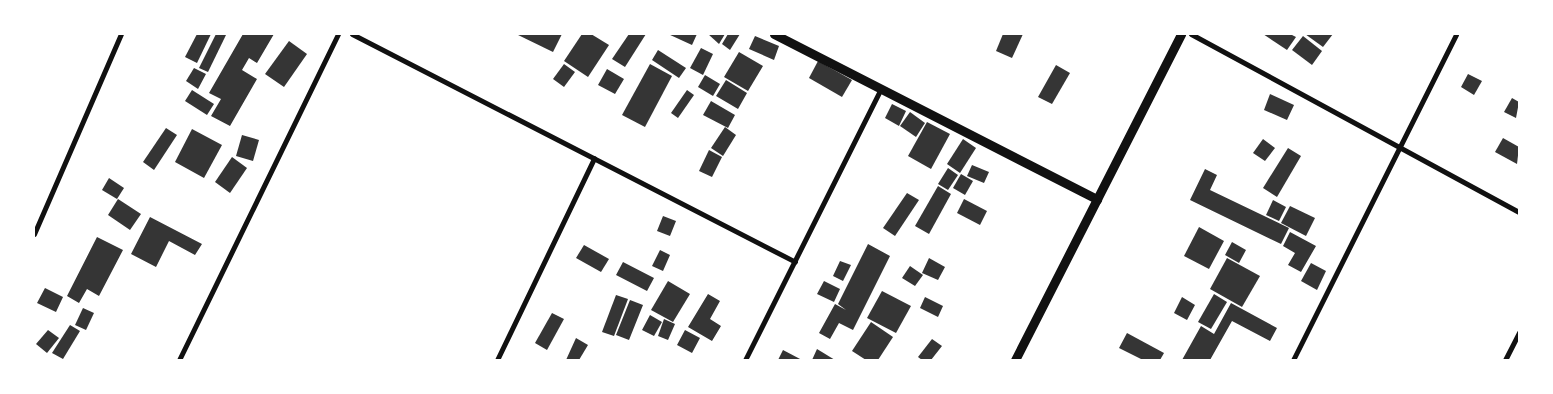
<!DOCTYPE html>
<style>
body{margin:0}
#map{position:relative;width:1553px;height:394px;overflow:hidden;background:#fff;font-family:Manrope,sans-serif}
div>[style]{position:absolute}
.building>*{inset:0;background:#353535}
.minor>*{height:5px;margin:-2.5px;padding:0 2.5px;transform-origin:2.5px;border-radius:2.5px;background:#111}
.tertiary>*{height:9px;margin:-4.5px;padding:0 4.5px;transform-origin:4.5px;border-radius:4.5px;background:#111}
span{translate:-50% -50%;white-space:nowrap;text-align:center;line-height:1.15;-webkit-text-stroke:4px #fff;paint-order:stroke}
.frame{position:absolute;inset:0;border:35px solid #fff;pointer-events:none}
</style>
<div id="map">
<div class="building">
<div style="clip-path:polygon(197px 34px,211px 34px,197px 63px,185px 57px)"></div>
<div style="clip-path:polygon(216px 34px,226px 35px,208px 72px,199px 68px)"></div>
<div style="clip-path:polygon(243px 34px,274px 34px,257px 63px,249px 58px,242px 70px,257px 79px,230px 126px,211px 116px,221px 99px,209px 93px)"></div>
<div style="clip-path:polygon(516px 34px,562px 34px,553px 52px)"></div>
<div style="clip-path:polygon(582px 34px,591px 34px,609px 45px,588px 77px,564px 61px)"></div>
<div style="clip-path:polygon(629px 34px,646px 34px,625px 67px,612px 59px)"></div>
<div style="clip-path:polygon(668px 34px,697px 34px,692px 45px)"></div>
<div style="clip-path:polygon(708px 34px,725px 34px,719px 44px)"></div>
<div style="clip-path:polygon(728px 34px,740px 34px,730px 50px,722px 44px)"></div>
<div style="clip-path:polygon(1003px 34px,1023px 34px,1012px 58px,996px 51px)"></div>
<div style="clip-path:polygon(1263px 34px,1290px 34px,1296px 37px,1287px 50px)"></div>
<div style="clip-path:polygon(1305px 34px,1333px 34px,1323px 47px)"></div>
<div style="clip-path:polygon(755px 36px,779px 46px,774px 60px,749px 49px)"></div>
<div style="clip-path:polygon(1303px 36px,1322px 51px,1312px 65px,1292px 50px)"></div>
<div style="clip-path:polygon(289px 41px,307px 54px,284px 87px,265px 74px)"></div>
<div style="clip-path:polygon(701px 48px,713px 54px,703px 75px,690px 68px)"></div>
<div style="clip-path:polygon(658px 50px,686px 68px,679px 78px,652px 60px)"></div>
<div style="clip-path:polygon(739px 52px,763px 66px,748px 91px,724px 77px)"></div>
<div style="clip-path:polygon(818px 61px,852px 80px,842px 97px,809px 78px)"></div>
<div style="clip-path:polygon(564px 64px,575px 72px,564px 87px,553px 79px)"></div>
<div style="clip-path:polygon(650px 64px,672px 76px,645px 127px,622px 115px)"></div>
<div style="clip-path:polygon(1056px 65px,1070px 73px,1052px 104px,1038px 97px)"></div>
<div style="clip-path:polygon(194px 68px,206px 74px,198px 89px,186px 81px)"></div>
<div style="clip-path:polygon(607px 69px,624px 79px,615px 94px,598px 85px)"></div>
<div style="clip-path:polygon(1468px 74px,1482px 81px,1474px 95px,1461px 87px)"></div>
<div style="clip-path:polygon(705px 75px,720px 84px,713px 96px,698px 87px)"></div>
<div style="clip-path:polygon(726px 80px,747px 93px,738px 109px,716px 96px)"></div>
<div style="clip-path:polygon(192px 90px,214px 104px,207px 115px,185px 101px)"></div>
<div style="clip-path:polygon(687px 90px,694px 95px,678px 118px,671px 113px)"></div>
<div style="clip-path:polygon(1270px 94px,1294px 105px,1287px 120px,1264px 110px)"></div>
<div style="clip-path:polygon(1512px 98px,1519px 102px,1516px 118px,1504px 112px)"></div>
<div style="clip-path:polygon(711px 101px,735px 115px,728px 128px,703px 115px)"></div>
<div style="clip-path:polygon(892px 104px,906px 111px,899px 126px,885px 118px)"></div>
<div style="clip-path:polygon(910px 112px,925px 123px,916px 137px,900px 126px)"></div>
<div style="clip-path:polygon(927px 122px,950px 134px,931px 169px,908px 156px)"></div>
<div style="clip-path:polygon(725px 127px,736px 135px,723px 156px,711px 148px)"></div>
<div style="clip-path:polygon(166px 128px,177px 135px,154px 170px,143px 162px)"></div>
<div style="clip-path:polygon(192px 129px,222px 145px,204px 178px,175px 162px)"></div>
<div style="clip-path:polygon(242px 135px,259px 140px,253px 161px,236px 156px)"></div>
<div style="clip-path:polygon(1503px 138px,1519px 147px,1517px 164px,1495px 152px)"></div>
<div style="clip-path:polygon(963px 139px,976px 148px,960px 173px,947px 164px)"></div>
<div style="clip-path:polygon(1263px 139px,1275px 148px,1265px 161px,1253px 153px)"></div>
<div style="clip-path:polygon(1288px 148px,1301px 156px,1277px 197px,1263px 188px)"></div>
<div style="clip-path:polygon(709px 150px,722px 157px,712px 177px,699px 171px)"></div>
<div style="clip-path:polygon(232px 157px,247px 168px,230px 193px,215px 182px)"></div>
<div style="clip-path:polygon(972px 165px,989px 172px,984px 183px,967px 176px)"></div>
<div style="clip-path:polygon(948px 168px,958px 175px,948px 190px,938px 184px)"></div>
<div style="clip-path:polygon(1205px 169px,1217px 175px,1210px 190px,1289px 228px,1281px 244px,1190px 200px)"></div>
<div style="clip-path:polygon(961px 174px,973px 181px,965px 195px,953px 188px)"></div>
<div style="clip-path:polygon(109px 178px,124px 188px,117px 199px,102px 190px)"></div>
<div style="clip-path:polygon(938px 186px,951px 194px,929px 234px,915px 226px)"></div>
<div style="clip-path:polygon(907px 193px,919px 200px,895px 236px,883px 228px)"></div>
<div style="clip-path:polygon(118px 199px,141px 214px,130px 230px,108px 215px)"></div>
<div style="clip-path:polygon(964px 199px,987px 211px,980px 225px,957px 213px)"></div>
<div style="clip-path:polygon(1273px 200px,1286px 207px,1279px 221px,1266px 215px)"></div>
<div style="clip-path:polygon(1290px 206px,1315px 218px,1306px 236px,1281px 223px)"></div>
<div style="clip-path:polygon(663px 216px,676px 221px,670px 236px,657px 231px)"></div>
<div style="clip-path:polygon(150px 217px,202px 244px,195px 255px,169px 241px,156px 267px,131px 254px)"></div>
<div style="clip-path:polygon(1199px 227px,1224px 241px,1209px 269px,1184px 256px)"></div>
<div style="clip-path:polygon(1290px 232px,1316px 246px,1301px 272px,1288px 265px,1295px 253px,1283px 246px)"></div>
<div style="clip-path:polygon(97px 237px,123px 250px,99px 296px,87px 289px,79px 303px,67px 296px)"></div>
<div style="clip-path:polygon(1232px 242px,1246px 250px,1239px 263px,1225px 255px)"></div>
<div style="clip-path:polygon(868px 244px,890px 256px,853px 330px,839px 323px,830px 339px,819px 333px,835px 304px,846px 310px,838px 304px)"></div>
<div style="clip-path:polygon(584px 245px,609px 259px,601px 272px,576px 258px)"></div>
<div style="clip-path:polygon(660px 250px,670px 255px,663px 271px,652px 266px)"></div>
<div style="clip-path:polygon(929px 258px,945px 267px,938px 280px,922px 273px)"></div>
<div style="clip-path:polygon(1227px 258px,1260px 276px,1242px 307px,1210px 289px)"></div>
<div style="clip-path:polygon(840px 261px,851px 265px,843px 281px,833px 276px)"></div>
<div style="clip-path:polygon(623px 262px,654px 278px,647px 291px,616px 275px)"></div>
<div style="clip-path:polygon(1311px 263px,1326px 271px,1317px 290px,1301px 281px)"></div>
<div style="clip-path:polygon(910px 266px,923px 275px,915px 286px,902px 278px)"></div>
<div style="clip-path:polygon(668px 281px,690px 294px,673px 322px,651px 310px)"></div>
<div style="clip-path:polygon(824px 281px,840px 289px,834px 302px,817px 294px)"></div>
<div style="clip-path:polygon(45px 288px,63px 297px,56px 312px,37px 303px)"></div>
<div style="clip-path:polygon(882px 291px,911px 306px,896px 333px,867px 318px)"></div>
<div style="clip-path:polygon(708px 294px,720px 301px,710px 319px,721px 326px,712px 341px,688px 327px)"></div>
<div style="clip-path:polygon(1214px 294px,1227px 302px,1211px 329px,1198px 322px)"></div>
<div style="clip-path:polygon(616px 295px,628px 299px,614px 336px,602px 332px)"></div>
<div style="clip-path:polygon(925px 297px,943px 306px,938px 317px,920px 308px)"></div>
<div style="clip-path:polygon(1182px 297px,1195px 305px,1187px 320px,1174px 313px)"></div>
<div style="clip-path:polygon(630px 300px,643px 305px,629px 340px,616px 335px)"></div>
<div style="clip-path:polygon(1231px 303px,1277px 328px,1270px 341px,1232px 321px,1210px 360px,1182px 360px,1201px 326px,1214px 334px)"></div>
<div style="clip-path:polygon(83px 308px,94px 313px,86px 330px,75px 325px)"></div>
<div style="clip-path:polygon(552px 313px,564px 319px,547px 350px,535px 343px)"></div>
<div style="clip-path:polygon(650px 315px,662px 322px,654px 336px,642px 330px)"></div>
<div style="clip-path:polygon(664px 319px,675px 324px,668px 340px,658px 336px)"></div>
<div style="clip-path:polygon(871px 322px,893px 337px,878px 360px,866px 360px,852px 351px)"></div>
<div style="clip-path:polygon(70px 325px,80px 331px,63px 359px,52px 353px)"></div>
<div style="clip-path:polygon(48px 330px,59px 338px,47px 353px,36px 344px)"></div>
<div style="clip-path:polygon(685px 330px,700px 338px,692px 353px,677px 345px)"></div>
<div style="clip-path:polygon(1127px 333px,1164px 353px,1160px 360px,1143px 360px,1119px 348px)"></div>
<div style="clip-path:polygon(576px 338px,588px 345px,579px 360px,566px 360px)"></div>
<div style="clip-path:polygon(932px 339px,942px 346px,931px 360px,922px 360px,918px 357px)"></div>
<div style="clip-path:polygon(817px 349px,835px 360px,812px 360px)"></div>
<div style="clip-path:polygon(783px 350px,802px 360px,778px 360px)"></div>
</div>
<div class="minor">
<div style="left:352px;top:34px;width:498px;rotate:27.2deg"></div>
<div style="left:1191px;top:34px;width:373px;rotate:28.5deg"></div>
<div style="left:34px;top:234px;width:218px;rotate:-66.5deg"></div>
<div style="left:179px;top:360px;width:363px;rotate:-64deg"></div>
<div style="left:497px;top:360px;width:224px;rotate:-64.3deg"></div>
<div style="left:745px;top:360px;width:303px;rotate:-63.4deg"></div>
<div style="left:1293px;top:360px;width:364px;rotate:-63.4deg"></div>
<div style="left:1505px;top:360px;width:31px;rotate:-63deg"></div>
</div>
<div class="tertiary">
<div style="left:774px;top:34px;width:363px;rotate:27.1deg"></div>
<div style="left:1015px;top:360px;width:366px;rotate:-63deg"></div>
</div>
<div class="frame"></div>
</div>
